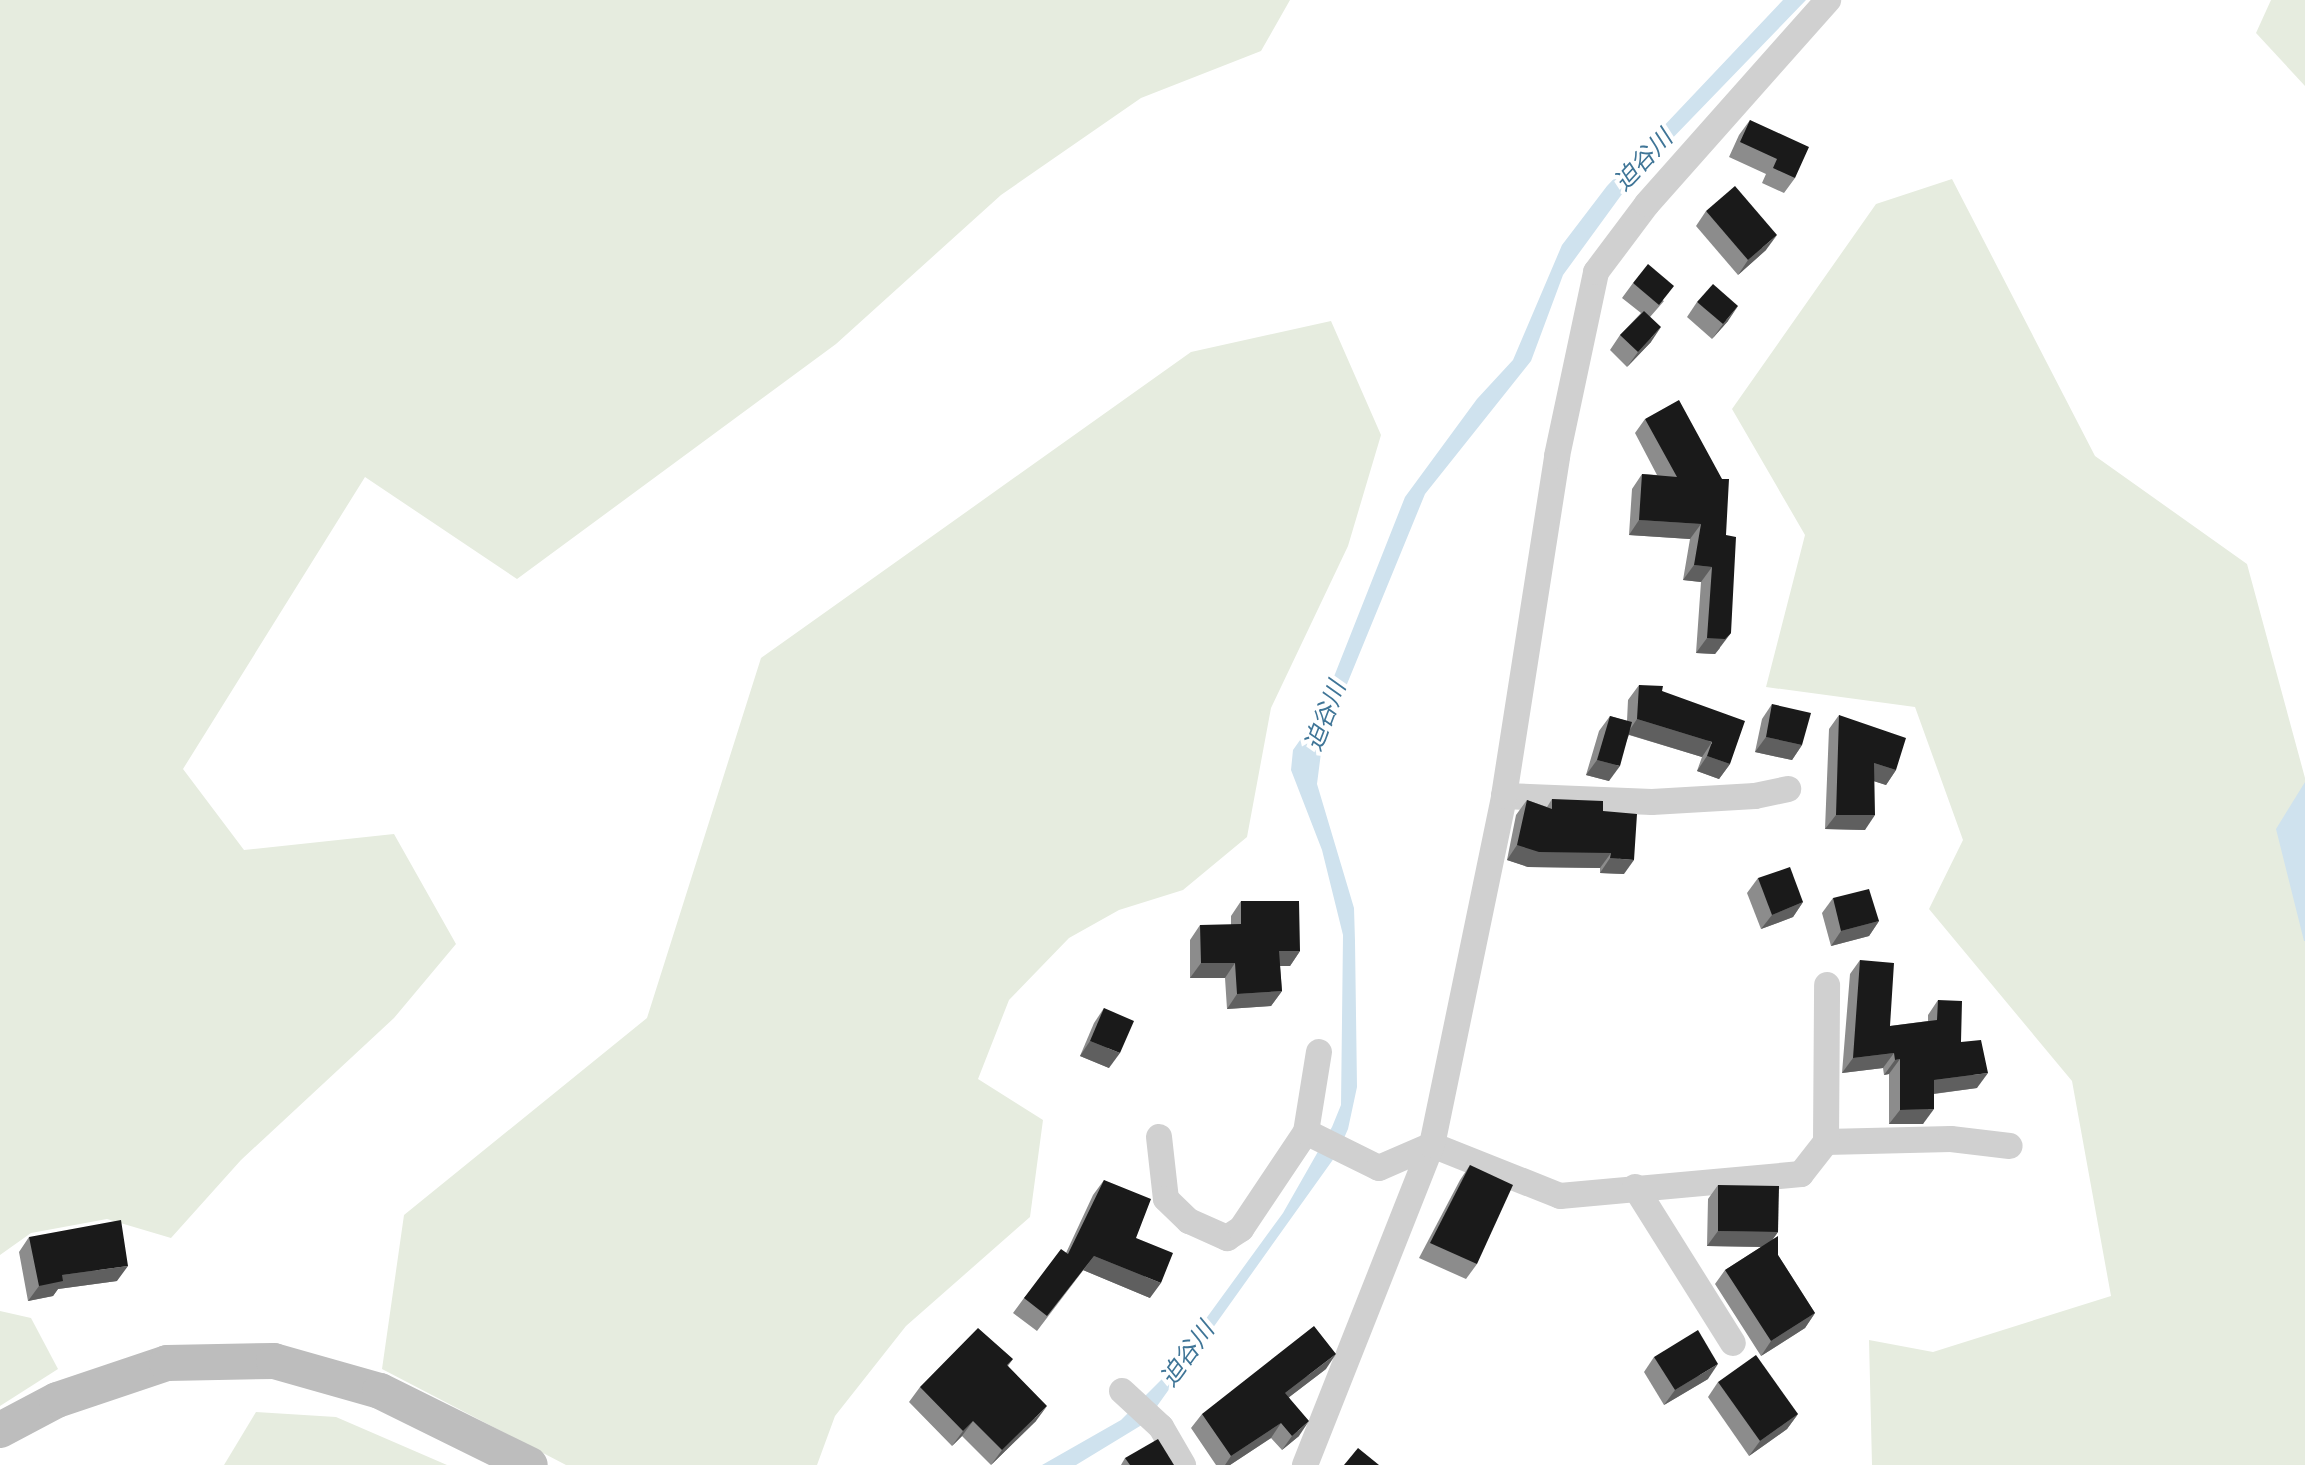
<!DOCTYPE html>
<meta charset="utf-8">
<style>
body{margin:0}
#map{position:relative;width:2305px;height:1465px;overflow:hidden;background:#fff;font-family:Ubuntu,"Noto Sans JP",sans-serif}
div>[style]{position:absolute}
.green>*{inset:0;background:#e6ecdf}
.water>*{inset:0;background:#cfe2ee}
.street>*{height:26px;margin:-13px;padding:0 13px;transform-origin:13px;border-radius:13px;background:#d0d0d0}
.secondary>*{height:36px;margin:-18px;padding:0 18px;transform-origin:18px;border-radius:18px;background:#bdbdbd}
.wall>*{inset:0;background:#8c8c8c}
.shaded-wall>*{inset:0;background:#5f5f5f}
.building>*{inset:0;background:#1a1a1a}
span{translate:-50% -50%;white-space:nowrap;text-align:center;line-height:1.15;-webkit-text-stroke:8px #fff;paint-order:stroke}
.water-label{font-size:24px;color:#3f7597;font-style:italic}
</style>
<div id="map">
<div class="green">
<div style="clip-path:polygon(0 0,1290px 0,1261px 51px,1141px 98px,1001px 195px,836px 344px,517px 579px,365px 477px,183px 769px,244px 850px,394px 834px,456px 944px,394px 1018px,241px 1160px,171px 1238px,107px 1219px,31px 1233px,0 1255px)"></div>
<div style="clip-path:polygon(2271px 0,2305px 0,2305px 86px,2256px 33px)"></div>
<div style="clip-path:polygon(1952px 179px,2095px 456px,2247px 564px,2305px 778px,2305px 1465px,1872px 1465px,1869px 1340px,1933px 1352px,2111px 1296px,2072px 1081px,1929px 909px,1963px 840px,1915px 707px,1766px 687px,1805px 535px,1732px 409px,1876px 204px)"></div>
<div style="clip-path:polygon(1331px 321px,1381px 435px,1348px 546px,1271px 708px,1247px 837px,1183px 890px,1119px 910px,1069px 938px,1009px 1000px,978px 1079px,1043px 1120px,1030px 1217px,906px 1326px,835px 1416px,817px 1465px,566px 1465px,382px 1369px,404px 1215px,647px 1018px,761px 658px,1191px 352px)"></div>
<div style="clip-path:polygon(0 1311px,31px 1318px,58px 1369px,0 1406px)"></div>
<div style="clip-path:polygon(256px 1412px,336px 1417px,447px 1465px,224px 1465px)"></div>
</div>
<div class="water">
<div style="clip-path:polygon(1783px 0,1806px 0,1633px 179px,1563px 275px,1531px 361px,1425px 494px,1322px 745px,1317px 784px,1354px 908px,1355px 941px,1357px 1087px,1348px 1129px,1337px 1154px,1145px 1423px,1076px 1465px,1042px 1465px,1121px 1420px,1162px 1379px,1283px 1213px,1332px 1127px,1341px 1105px,1343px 935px,1322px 850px,1291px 770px,1293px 750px,1320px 712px,1405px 497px,1477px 399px,1513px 360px,1562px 245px,1607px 186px)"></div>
<div style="clip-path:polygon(2305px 782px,2305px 941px,2304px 941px,2276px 829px)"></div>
</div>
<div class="street">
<div style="left:1504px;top:796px;width:148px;rotate:2.3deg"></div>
<div style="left:1652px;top:802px;width:103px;rotate:-3.3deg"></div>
<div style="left:1755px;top:796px;width:34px;rotate:-12deg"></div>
<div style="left:1306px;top:1132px;width:81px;rotate:26.3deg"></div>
<div style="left:1379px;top:1168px;width:58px;rotate:-23.5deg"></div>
<div style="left:1432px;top:1145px;width:138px;rotate:21.7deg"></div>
<div style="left:1560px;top:1196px;width:242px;rotate:-5.2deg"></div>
<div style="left:1801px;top:1174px;width:41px;rotate:-52deg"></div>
<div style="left:1826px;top:1142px;width:125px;rotate:-1.4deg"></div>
<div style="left:1951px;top:1139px;width:59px;rotate:6.8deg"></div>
<div style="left:1159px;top:1137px;width:62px;rotate:83.6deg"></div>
<div style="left:1166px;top:1199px;width:32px;rotate:44deg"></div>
<div style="left:1189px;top:1221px;width:42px;rotate:24.1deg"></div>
<div style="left:1227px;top:1238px;width:17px;rotate:-33deg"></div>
<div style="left:1241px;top:1229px;width:117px;rotate:-56.2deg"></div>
<div style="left:1306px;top:1132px;width:81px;rotate:-80.8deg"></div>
<div style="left:1826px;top:1142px;width:157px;rotate:-89.6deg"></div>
<div style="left:1635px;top:1187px;width:184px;rotate:57.9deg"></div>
<div style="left:1122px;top:1391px;width:53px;rotate:42.7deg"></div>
<div style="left:1161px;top:1427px;width:44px;rotate:59.9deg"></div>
<div style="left:1305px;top:1465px;width:344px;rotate:-68.4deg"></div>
<div style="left:1432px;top:1145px;width:356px;rotate:-78.3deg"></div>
<div style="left:1504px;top:796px;width:344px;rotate:-81.1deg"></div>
<div style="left:1557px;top:456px;width:188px;rotate:-78deg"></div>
<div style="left:1596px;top:272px;width:85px;rotate:-53.1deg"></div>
<div style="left:1647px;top:204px;width:273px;rotate:-48.4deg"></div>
</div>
<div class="secondary">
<div style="left:0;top:1430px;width:64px;rotate:-27.8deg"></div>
<div style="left:57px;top:1400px;width:116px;rotate:-18.6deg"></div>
<div style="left:167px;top:1363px;width:107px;rotate:-1.1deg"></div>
<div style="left:274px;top:1361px;width:110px;rotate:15.8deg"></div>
<div style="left:380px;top:1391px;width:167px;rotate:26.3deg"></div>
</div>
<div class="wall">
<div style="clip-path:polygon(1750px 120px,1795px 178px,1784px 193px,1762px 183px,1766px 174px,1729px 157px,1739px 135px)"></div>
<div style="clip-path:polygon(1706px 211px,1766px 250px,1738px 275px,1696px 226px)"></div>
<div style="clip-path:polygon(1633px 283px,1664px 301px,1650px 317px,1651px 342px,1627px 367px,1610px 350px,1620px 335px,1641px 313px,1622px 298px)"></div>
<div style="clip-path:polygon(1697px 302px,1728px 321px,1712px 339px,1687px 317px)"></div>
<div style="clip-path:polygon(1645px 419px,1722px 479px,1720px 648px,1715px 654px,1696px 653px,1701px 582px,1683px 580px,1690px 539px,1629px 535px,1632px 489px,1642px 474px,1657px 475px,1635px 433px)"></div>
<div style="clip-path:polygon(1639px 685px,1662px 691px,1730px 764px,1719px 779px,1697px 771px,1702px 757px,1629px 735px,1609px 781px,1586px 775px,1599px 731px,1610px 716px,1627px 721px,1628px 700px)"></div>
<div style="clip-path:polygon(1772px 704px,1802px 745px,1792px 760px,1755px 752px,1762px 719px)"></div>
<div style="clip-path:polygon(1839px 715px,1896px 770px,1886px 785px,1874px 781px,1865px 830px,1825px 829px,1829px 729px)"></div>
<div style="clip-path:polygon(1552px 799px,1603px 811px,1624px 874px,1600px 873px,1600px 868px,1528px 867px,1507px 860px,1516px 815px,1527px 800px,1547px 807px)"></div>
<div style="clip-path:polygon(1758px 878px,1803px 902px,1793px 917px,1761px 929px,1747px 893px)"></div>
<div style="clip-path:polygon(1833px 898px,1879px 921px,1869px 936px,1831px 946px,1822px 913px)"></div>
<div style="clip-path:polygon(1241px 901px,1300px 951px,1290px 966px,1280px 966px,1282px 991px,1271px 1006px,1227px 1009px,1225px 978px,1190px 978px,1190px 940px,1200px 925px,1231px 925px,1231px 916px)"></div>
<div style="clip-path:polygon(1860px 960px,1890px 1026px,1928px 1021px,1928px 1015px,1938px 1000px,1961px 1042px,1977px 1088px,1934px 1094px,1923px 1124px,1889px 1124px,1889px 1074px,1884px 1075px,1883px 1068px,1842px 1073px,1850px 974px)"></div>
<div style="clip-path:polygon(1104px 1008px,1109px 1068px,1080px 1056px,1094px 1023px)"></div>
<div style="clip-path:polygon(1470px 1165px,1477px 1264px,1466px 1279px,1419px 1258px,1460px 1180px)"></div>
<div style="clip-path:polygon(1104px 1180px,1136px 1238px,1150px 1298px,1083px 1270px,1037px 1331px,1013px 1313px,1024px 1298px,1066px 1253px,1093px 1195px)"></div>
<div style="clip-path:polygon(1718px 1185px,1778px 1232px,1773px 1239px,1778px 1255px,1815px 1313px,1805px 1328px,1761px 1356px,1715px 1284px,1725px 1270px,1761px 1247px,1707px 1246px,1708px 1199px)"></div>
<div style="clip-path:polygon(29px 1237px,117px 1281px,58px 1289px,53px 1296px,28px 1301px,19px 1252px)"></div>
<div style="clip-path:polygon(1654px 1357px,1708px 1379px,1664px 1405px,1644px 1372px)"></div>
<div style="clip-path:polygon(1013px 1359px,1008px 1366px,1036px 1421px,991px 1465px,962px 1436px,952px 1446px,909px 1402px,920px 1387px)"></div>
<div style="clip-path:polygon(1326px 1369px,1289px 1397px,1299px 1436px,1282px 1450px,1271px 1438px,1230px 1465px,1216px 1465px,1191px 1428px,1202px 1414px)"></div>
<div style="clip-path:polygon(1718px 1382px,1798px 1414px,1787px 1429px,1749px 1456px,1708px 1397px)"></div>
<div style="clip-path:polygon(1125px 1458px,1174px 1465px,1121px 1465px)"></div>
</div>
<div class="shaded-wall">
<div style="clip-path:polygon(1777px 235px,1766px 250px,1738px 275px,1748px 260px)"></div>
<div style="clip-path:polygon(1738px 306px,1728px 321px,1712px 339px,1723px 324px)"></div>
<div style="clip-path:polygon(1661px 327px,1651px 342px,1627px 367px,1638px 352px)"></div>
<div style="clip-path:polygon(1639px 520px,1701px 524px,1690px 539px,1629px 535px)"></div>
<div style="clip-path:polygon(1694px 565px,1712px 567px,1701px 582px,1683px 580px)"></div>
<div style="clip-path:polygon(1731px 633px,1715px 654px,1696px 653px,1707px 638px)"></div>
<div style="clip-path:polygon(1637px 719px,1712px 742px,1702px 757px,1627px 734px)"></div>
<div style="clip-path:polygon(1766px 737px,1802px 745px,1792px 760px,1755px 752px)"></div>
<div style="clip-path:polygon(1707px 756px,1730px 764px,1719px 779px,1697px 771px)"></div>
<div style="clip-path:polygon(1597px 760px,1620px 766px,1609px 781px,1586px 775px)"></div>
<div style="clip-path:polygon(1874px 763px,1896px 770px,1886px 785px,1864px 778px)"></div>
<div style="clip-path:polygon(1836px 815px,1875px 815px,1865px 830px,1825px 829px)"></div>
<div style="clip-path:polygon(1517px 845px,1611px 853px,1600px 868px,1528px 867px,1507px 860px)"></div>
<div style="clip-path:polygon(1610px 858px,1634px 860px,1624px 874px,1600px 873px)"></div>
<div style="clip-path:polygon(1803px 902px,1793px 917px,1761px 929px,1772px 915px)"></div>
<div style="clip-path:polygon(1879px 921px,1869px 936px,1831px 946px,1841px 931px)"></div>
<div style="clip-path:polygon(1279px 951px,1300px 951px,1290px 966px,1268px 966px)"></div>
<div style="clip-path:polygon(1201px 963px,1235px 963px,1225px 978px,1190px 978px)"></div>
<div style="clip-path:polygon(1282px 991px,1271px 1006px,1227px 1009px,1237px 994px)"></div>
<div style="clip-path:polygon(1090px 1041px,1120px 1053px,1109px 1068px,1080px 1056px)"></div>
<div style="clip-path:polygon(1894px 1053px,1883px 1068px,1842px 1073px,1853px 1058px)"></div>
<div style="clip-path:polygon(1900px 1059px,1889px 1074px,1884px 1075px,1895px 1060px)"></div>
<div style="clip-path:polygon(1988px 1073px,1977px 1088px,1924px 1095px,1934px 1080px)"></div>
<div style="clip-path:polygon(1934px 1109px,1923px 1124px,1889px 1124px,1900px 1110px)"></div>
<div style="clip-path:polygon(1718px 1231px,1778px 1232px,1767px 1247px,1707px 1246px)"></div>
<div style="clip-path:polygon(1094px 1256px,1161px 1283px,1150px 1298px,1083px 1270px,1037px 1331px)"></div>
<div style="clip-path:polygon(128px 1266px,117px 1281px,58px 1289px,53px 1296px,28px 1301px,39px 1286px,62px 1275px)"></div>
<div style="clip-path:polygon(1815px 1313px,1805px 1328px,1761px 1356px,1771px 1341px)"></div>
<div style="clip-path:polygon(1336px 1354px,1326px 1369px,1275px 1408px,1285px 1393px)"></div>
<div style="clip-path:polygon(1718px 1364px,1708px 1379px,1664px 1405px,1675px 1390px)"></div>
<div style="clip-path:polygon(1047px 1406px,1036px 1421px,991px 1465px,1002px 1450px)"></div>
<div style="clip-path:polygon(1798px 1414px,1787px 1429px,1749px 1456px,1760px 1441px)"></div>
<div style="clip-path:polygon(973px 1421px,962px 1436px,952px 1446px,963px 1431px)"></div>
<div style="clip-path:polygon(1309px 1421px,1299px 1436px,1282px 1450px,1292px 1436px)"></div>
<div style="clip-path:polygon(1281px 1423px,1271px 1438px,1230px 1465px,1225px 1465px,1231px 1456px)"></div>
</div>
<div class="building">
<div style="clip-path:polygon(1750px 120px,1809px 147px,1795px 178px,1773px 168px,1777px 159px,1740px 142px)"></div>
<div style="clip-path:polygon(1735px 186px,1777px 235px,1748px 260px,1706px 211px)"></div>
<div style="clip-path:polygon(1648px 264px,1674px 286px,1659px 305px,1633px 283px)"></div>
<div style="clip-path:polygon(1713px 284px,1738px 306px,1723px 324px,1697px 302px)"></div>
<div style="clip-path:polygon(1644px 311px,1661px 327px,1638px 352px,1620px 335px)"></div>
<div style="clip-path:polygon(1679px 400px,1722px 479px,1729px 479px,1726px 535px,1736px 537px,1731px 633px,1725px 639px,1707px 638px,1712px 567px,1694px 565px,1701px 524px,1639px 520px,1642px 474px,1677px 477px,1645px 419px)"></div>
<div style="clip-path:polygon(1639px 685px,1663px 686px,1662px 691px,1745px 721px,1730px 764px,1707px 756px,1712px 742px,1637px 719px)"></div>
<div style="clip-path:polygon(1772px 704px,1811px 713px,1802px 745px,1766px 737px)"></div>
<div style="clip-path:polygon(1839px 715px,1906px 738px,1896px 770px,1874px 763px,1875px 815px,1836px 815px)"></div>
<div style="clip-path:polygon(1610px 716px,1632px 722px,1620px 766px,1597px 760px)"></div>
<div style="clip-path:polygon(1552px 799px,1603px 801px,1603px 811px,1637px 814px,1634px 860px,1610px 858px,1611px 853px,1539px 852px,1517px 845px,1527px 800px,1552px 809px)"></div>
<div style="clip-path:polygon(1790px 867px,1803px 902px,1772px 915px,1758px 878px)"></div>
<div style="clip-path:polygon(1869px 889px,1879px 921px,1841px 931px,1833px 898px)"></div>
<div style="clip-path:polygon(1241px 901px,1299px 901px,1300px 951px,1279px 951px,1282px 991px,1237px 994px,1235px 963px,1201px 963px,1200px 925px,1241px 924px)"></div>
<div style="clip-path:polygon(1860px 960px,1894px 963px,1890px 1026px,1937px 1020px,1938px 1000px,1962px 1001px,1961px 1042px,1981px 1040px,1988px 1073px,1934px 1080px,1934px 1109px,1900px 1110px,1900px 1059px,1895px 1060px,1894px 1053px,1853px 1058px)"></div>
<div style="clip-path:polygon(1104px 1008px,1134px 1021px,1120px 1053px,1090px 1041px)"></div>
<div style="clip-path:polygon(1470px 1165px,1513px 1185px,1477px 1264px,1430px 1243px)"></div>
<div style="clip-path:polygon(1104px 1180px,1151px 1199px,1136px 1238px,1173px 1253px,1161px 1283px,1094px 1256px,1047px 1316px,1024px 1298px,1061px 1249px,1068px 1254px)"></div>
<div style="clip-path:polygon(1718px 1185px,1779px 1186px,1778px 1232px,1718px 1231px)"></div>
<div style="clip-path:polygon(121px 1220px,128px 1266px,62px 1275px,63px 1281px,39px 1286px,29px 1237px)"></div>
<div style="clip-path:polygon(1778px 1236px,1778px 1255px,1815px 1313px,1771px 1341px,1725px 1270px)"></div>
<div style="clip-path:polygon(1314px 1326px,1336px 1354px,1285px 1393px,1309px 1421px,1292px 1436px,1281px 1423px,1231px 1456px,1202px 1414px)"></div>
<div style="clip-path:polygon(978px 1328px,1013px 1359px,1007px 1365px,1047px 1406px,1002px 1450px,973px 1421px,963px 1431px,920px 1387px)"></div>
<div style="clip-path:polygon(1698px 1330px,1718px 1364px,1675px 1390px,1654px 1357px)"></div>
<div style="clip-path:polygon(1756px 1355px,1798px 1414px,1760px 1441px,1718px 1382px)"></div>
<div style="clip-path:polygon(1158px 1439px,1174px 1465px,1130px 1465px,1125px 1458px)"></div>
<div style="clip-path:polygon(1358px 1448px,1379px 1465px,1344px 1465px)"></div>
</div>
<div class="water-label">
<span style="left:1643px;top:160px;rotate:-47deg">迫谷川</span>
<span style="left:1325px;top:716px;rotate:-69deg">迫谷川</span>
<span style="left:1187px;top:1354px;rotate:-54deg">迫谷川</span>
</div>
</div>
